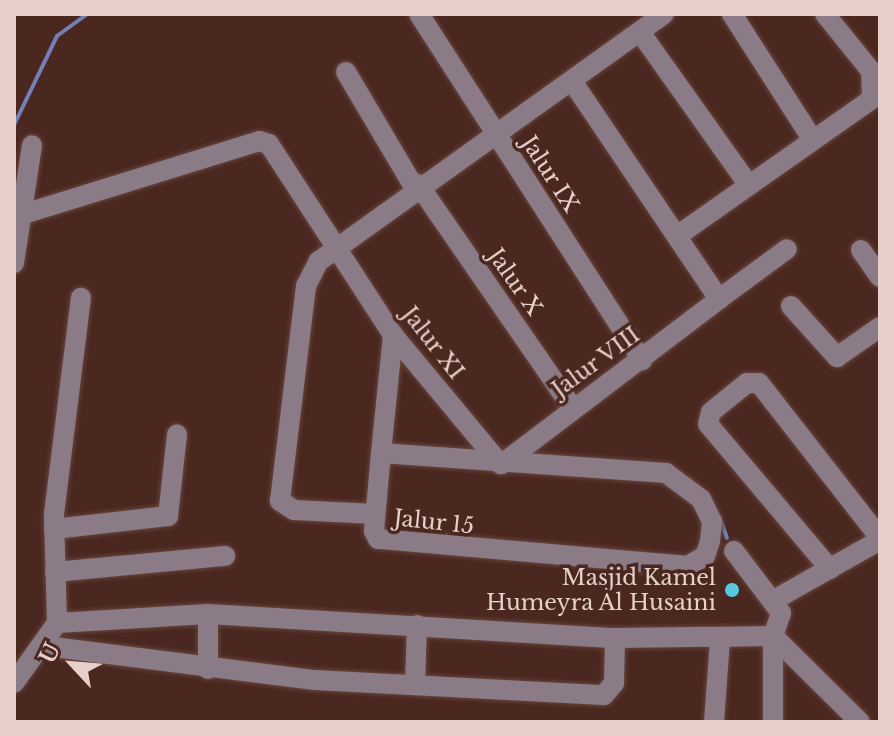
<!DOCTYPE html>
<style>
body{margin:0}
#map{position:relative;width:894px;height:736px;overflow:hidden;background:#4a271f;font-family:"Libre Baskerville",serif}
div>[style]{position:absolute}
.stream>*{height:4px;margin:-2px;padding:0 2px;transform-origin:2px;border-radius:2px;background:#7380b8}
.roads{filter:drop-shadow(0 0 2px #66453e) drop-shadow(0 0 2px #66453e)}
.minor>*{height:20px;margin:-10px;padding:0 10px;transform-origin:10px;border-radius:10px;background:#8a7b87}
.dots>*{width:22px;height:22px;translate:-50% -50%;box-sizing:border-box;border:4px solid #4a271f;border-radius:50%}
span{translate:-50% -50%;white-space:nowrap;text-align:center;line-height:1.15;-webkit-text-stroke:7px #4a271f;paint-order:stroke}
.street-label{font-size:22px;color:#e7cfca}
.poi-label{font-size:22px;color:#e7cfca}
.right{translate:-100% -50%;text-align:right}
.frame{position:absolute;inset:0;border:16px solid #e7cfca;pointer-events:none}
.north{position:absolute;left:32px;top:624px;width:80px;height:80px;-webkit-text-stroke:6px #4a271f;paint-order:stroke;rotate:296deg;font-size:22px;font-weight:700;line-height:32px;text-align:center;color:#e7cfca}
.north::after{content:'';display:block;margin:auto;width:28px;height:36px;background:#e7cfca;clip-path:polygon(50% 0,100% 100%,50% 72%,0 100%)}
</style>
<div id="map">
<div class="stream">
<div style="left:14px;top:125px;width:99px;rotate:-64.2deg"></div>
<div style="left:57px;top:36px;width:37px;rotate:-36deg"></div>
<div style="left:720px;top:518px;width:21px;rotate:71deg"></div>
</div>
<div class="roads">
<div class="minor">
<div style="left:419px;top:14px;width:412px;rotate:57.2deg"></div>
<div style="left:732px;top:14px;width:150px;rotate:57.3deg"></div>
<div style="left:640px;top:32px;width:186px;rotate:54.6deg"></div>
<div style="left:346px;top:72px;width:134px;rotate:59.4deg"></div>
<div style="left:418px;top:184px;width:271px;rotate:55.4deg"></div>
<div style="left:14px;top:217px;width:257px;rotate:-17.2deg"></div>
<div style="left:259px;top:141px;width:10px;rotate:17deg"></div>
<div style="left:269px;top:144px;width:228px;rotate:57deg"></div>
<div style="left:393px;top:335px;width:168px;rotate:50.3deg"></div>
<div style="left:677px;top:236px;width:238px;rotate:-35.1deg"></div>
<div style="left:872px;top:99px;width:28px;rotate:-92deg"></div>
<div style="left:871px;top:71px;width:73px;rotate:-128.9deg"></div>
<div style="left:861px;top:250px;width:33px;rotate:55deg"></div>
<div style="left:14px;top:263px;width:119px;rotate:-81.3deg"></div>
<div style="left:719px;top:299px;width:84px;rotate:-36.3deg"></div>
<div style="left:791px;top:306px;width:69px;rotate:48deg"></div>
<div style="left:837px;top:357px;width:52px;rotate:-34.9deg"></div>
<div style="left:381px;top:453px;width:286px;rotate:4deg"></div>
<div style="left:666px;top:473px;width:44px;rotate:36.6deg"></div>
<div style="left:701px;top:499px;width:25px;rotate:64deg"></div>
<div style="left:712px;top:522px;width:19px;rotate:96deg"></div>
<div style="left:710px;top:541px;width:16px;rotate:108deg"></div>
<div style="left:705px;top:556px;width:20px;rotate:150deg"></div>
<div style="left:688px;top:566px;width:311px;rotate:-175deg"></div>
<div style="left:378px;top:539px;width:9px;rotate:-117deg"></div>
<div style="left:374px;top:531px;width:78px;rotate:-84.9deg"></div>
<div style="left:381px;top:453px;width:119px;rotate:-84.2deg"></div>
<div style="left:502px;top:464px;width:273px;rotate:-37.2deg"></div>
<div style="left:719px;top:299px;width:263px;rotate:-124deg"></div>
<div style="left:375px;top:514px;width:81px;rotate:-177.2deg"></div>
<div style="left:294px;top:510px;width:17px;rotate:-147deg"></div>
<div style="left:280px;top:501px;width:217px;rotate:-83.1deg"></div>
<div style="left:306px;top:286px;width:28px;rotate:-63deg"></div>
<div style="left:319px;top:261px;width:424px;rotate:-35.6deg"></div>
<div style="left:54px;top:529px;width:115px;rotate:-6.5deg"></div>
<div style="left:168px;top:516px;width:82px;rotate:-83.7deg"></div>
<div style="left:734px;top:551px;width:78px;rotate:52.8deg"></div>
<div style="left:781px;top:613px;width:24px;rotate:109deg"></div>
<div style="left:773px;top:636px;width:86px;rotate:90deg"></div>
<div style="left:830px;top:569px;width:189px;rotate:-130.1deg"></div>
<div style="left:708px;top:424px;width:12px;rotate:-76deg"></div>
<div style="left:711px;top:412px;width:46px;rotate:-38.9deg"></div>
<div style="left:747px;top:383px;width:12px"></div>
<div style="left:759px;top:383px;width:197px;rotate:52deg"></div>
<div style="left:55px;top:572px;width:171px;rotate:-5.4deg"></div>
<div style="left:774px;top:600px;width:122px;rotate:-29.5deg"></div>
<div style="left:208px;top:614px;width:55px;rotate:90deg"></div>
<div style="left:57px;top:623px;width:151px;rotate:-3.4deg"></div>
<div style="left:208px;top:614px;width:408px;rotate:3.4deg"></div>
<div style="left:615px;top:638px;width:158px;rotate:-0.7deg"></div>
<div style="left:773px;top:636px;width:122px;rotate:44.7deg"></div>
<div style="left:45px;top:646px;width:272px;rotate:7.2deg"></div>
<div style="left:315px;top:680px;width:289px;rotate:3deg"></div>
<div style="left:604px;top:695px;width:16px;rotate:-50deg"></div>
<div style="left:614px;top:683px;width:45px;rotate:-88.7deg"></div>
<div style="left:14px;top:683px;width:74px;rotate:-54.4deg"></div>
<div style="left:57px;top:623px;width:109px;rotate:-91.6deg"></div>
<div style="left:54px;top:514px;width:218px;rotate:-82.9deg"></div>
<div style="left:415px;top:685px;width:60px;rotate:-88.1deg"></div>
<div style="left:714px;top:722px;width:81px;rotate:-85.8deg"></div>
</div>
</div>
<div class="dots">
<div style="left:732px;top:590px;background:#56c9e1"></div>
</div>
<div class="street-label">
<span style="left:550px;top:174px;rotate:57deg">Jalur IX</span>
<span style="left:515px;top:282px;rotate:55deg">Jalur X</span>
<span style="left:433px;top:343px;rotate:52deg">Jalur XI</span>
<span style="left:596px;top:362px;rotate:-36deg">Jalur VIII</span>
<span style="left:434px;top:522px;rotate:6deg">Jalur 15</span>
</div>
<div class="poi-label">
<span class="right" style="left:716px;top:590px">Masjid Kamel<br>Humeyra Al Husaini</span>
</div>
<div class="frame"></div>
<div class="north">U</div>
</div>
